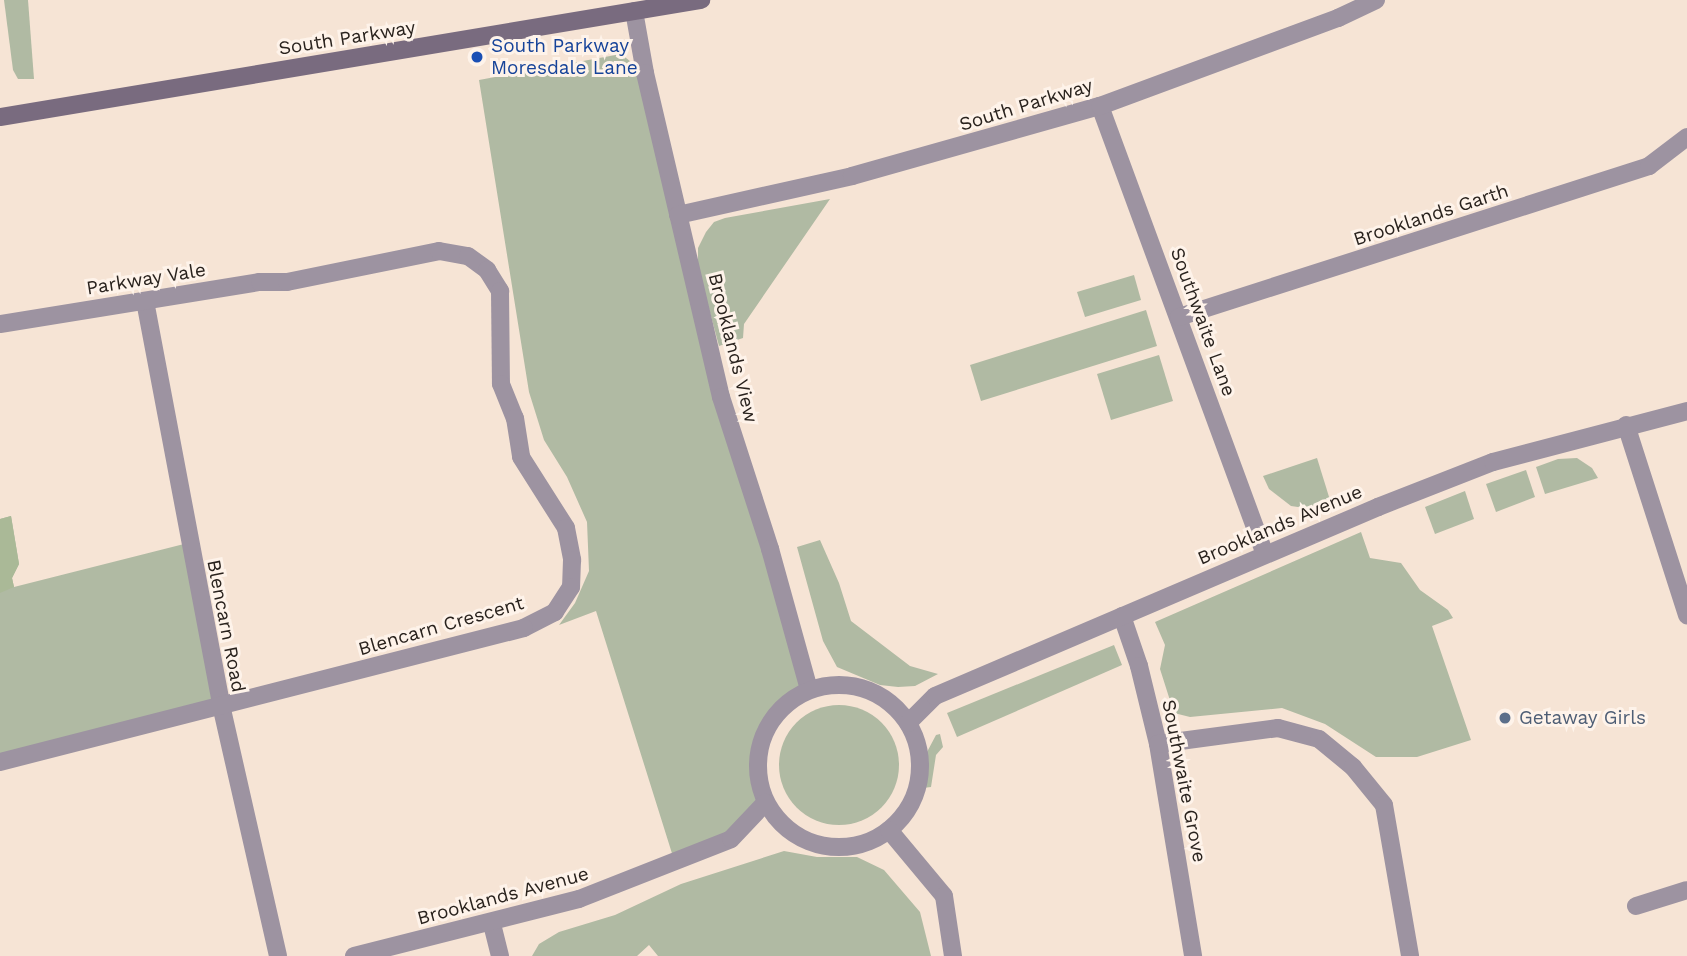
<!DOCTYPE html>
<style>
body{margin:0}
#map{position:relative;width:1687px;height:956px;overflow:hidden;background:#f6e4d5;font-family:"Work Sans",sans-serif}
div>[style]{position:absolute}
.green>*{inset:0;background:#b0baa3}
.round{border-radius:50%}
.forest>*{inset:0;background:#aab997}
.street>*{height:18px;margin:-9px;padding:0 9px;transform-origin:9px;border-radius:9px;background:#9d93a1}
.street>.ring{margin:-9px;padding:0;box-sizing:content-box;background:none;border:18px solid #9d93a1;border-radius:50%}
.secondary>*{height:18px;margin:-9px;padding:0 9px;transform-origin:9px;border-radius:9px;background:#796b7f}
.dots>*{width:19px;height:19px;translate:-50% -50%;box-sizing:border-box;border:4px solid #fef3ea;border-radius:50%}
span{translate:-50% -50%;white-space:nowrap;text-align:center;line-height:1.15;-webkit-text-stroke:6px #fef3ea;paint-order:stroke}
.street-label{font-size:19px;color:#29221d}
.transit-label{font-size:19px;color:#164399}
.left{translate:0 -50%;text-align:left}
.service-label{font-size:19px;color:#4e5e75}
</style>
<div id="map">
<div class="green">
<div style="clip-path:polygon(4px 0,28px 0,34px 79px,18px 79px,13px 70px)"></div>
<div style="clip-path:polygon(621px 54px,645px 73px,678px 215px,809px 690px,796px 696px,775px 715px,761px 740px,757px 768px,762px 795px,731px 839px,675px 863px,596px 611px,559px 625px,575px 603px,589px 571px,587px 522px,567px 477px,544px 440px,529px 392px,479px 80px)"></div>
<div style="clip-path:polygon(830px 199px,744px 324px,743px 338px,719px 346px,698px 268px,698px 248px,706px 232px,714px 222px,725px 218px)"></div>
<div style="clip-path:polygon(1134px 275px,1141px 300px,1085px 317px,1077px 292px)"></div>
<div style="clip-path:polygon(1146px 310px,1157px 346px,981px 401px,970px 365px)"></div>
<div style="clip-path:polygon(1159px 355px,1173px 401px,1111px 420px,1097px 374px)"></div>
<div style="clip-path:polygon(1317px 458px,1330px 500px,1305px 508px,1291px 506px,1269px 489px,1263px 476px)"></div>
<div style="clip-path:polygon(1577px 458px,1592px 468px,1598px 478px,1545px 494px,1536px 467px,1558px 459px)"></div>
<div style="clip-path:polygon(1526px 470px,1535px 497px,1496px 512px,1486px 484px)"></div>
<div style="clip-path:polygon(1465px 491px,1474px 519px,1435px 534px,1425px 507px)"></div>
<div style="clip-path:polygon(11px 516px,19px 564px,12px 578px,14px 587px,188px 543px,221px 705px,0 762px,0 519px)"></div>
<div style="clip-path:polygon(1361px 532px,1370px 558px,1401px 563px,1420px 590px,1448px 610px,1453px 618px,1432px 626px,1471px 740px,1417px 757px,1376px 757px,1325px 724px,1282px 708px,1190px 717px,1174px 713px,1160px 669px,1165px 645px,1155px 622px)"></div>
<div style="clip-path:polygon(820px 540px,839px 583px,851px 621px,910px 666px,938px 674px,915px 686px,898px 687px,880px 685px,837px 667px,823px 641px,797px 547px)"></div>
<div style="clip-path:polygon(1114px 645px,1122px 665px,957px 737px,947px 713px)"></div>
<div class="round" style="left:779px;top:705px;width:120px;height:120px"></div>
<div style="clip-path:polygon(940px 734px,943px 747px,936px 755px,931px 787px,923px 788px,927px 752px,936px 735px)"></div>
<div style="clip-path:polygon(784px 851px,817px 857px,857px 857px,884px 870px,920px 912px,931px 956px,658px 956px,649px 945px,637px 956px,532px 956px,539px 944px,559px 932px,615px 915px,681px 884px)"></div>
</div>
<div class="forest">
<div style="clip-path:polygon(11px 516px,19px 564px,12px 578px,14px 587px,0 593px,0 519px)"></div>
</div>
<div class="street">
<div style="left:634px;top:11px;width:63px;rotate:79.9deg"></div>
<div style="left:645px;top:73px;width:333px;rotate:76.8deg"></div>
<div style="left:721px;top:397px;width:160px;rotate:72.1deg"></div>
<div style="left:770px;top:549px;width:146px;rotate:74.5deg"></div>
<div style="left:1100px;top:106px;width:477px;rotate:69.8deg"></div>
<div style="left:678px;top:215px;width:178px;rotate:-12.6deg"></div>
<div style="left:852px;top:176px;width:258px;rotate:-15.8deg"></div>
<div style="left:1100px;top:106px;width:254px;rotate:-20.3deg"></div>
<div style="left:1338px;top:18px;width:42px;rotate:-25.3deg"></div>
<div style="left:145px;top:301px;width:411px;rotate:79.3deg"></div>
<div style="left:221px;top:705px;width:257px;rotate:77.2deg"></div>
<div style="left:1179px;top:317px;width:494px;rotate:-17.8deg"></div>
<div style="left:1649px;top:166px;width:48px;rotate:-37.3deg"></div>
<div style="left:0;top:324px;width:263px;rotate:-9.2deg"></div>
<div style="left:260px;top:282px;width:27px"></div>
<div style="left:287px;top:282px;width:155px;rotate:-11.5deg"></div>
<div style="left:439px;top:251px;width:29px;rotate:10deg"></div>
<div style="left:468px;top:256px;width:24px;rotate:36deg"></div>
<div style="left:487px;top:270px;width:25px;rotate:58deg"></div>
<div style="left:500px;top:291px;width:93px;rotate:89.4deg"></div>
<div style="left:501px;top:384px;width:37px;rotate:68deg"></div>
<div style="left:515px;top:418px;width:39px;rotate:81deg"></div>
<div style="left:521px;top:457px;width:84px;rotate:57.6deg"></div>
<div style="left:566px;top:528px;width:33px;rotate:79deg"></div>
<div style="left:572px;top:560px;width:27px;rotate:92deg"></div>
<div style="left:571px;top:587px;width:30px;rotate:123deg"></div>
<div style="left:555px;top:612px;width:35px;rotate:153deg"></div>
<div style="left:524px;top:628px;width:541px;rotate:165.66deg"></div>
<div style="left:1626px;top:425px;width:200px;rotate:72.2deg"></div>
<div style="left:1122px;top:616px;width:53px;rotate:71.2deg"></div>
<div style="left:1139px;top:666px;width:80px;rotate:76.3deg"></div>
<div style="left:1158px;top:744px;width:215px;rotate:80.6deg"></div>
<div class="ring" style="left:758px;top:685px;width:144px;height:144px"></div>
<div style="left:908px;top:723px;width:38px;rotate:-45deg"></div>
<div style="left:935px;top:696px;width:482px;rotate:-23.1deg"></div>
<div style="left:1378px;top:507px;width:123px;rotate:-21.4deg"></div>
<div style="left:1493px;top:462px;width:201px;rotate:-14.7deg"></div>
<div style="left:1158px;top:744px;width:121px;rotate:-7.6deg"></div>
<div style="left:1278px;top:728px;width:42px;rotate:15deg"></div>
<div style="left:1319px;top:739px;width:44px;rotate:39.5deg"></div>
<div style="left:1353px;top:767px;width:49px;rotate:50.8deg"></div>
<div style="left:1384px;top:805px;width:153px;rotate:80.2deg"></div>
<div style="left:889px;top:830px;width:86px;rotate:50.2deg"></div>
<div style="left:944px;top:896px;width:61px;rotate:81.5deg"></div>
<div style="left:1636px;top:906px;width:53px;rotate:-17.4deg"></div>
<div style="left:492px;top:924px;width:33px;rotate:76deg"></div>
<div style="left:354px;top:956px;width:232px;rotate:-14.2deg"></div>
<div style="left:579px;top:899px;width:163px;rotate:-21.5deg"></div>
<div style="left:731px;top:839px;width:50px;rotate:-46.6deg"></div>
</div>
<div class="secondary">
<div style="left:0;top:117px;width:711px;rotate:-9.48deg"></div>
</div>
<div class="dots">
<div style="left:477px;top:57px;background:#1a4fb4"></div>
<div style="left:1505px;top:718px;background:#5c6f8a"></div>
</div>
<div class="street-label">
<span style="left:347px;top:38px;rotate:-9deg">South Parkway</span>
<span style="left:1026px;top:105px;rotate:-17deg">South Parkway</span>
<span style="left:1431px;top:215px;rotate:-18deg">Brooklands Garth</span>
<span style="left:146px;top:279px;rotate:-9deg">Parkway Vale</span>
<span style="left:1203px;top:322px;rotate:70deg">Southwaite Lane</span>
<span style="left:733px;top:348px;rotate:76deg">Brooklands View</span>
<span style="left:1280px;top:525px;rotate:-23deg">Brooklands Avenue</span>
<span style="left:226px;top:626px;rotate:79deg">Blencarn Road</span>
<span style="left:441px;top:626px;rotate:-16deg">Blencarn Crescent</span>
<span style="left:1184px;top:781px;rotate:79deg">Southwaite Grove</span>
<span style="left:503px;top:896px;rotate:-15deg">Brooklands Avenue</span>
</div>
<div class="transit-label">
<span class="left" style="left:491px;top:57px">South Parkway<br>Moresdale Lane</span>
</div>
<div class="service-label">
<span class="left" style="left:1519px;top:718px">Getaway Girls</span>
</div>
</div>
